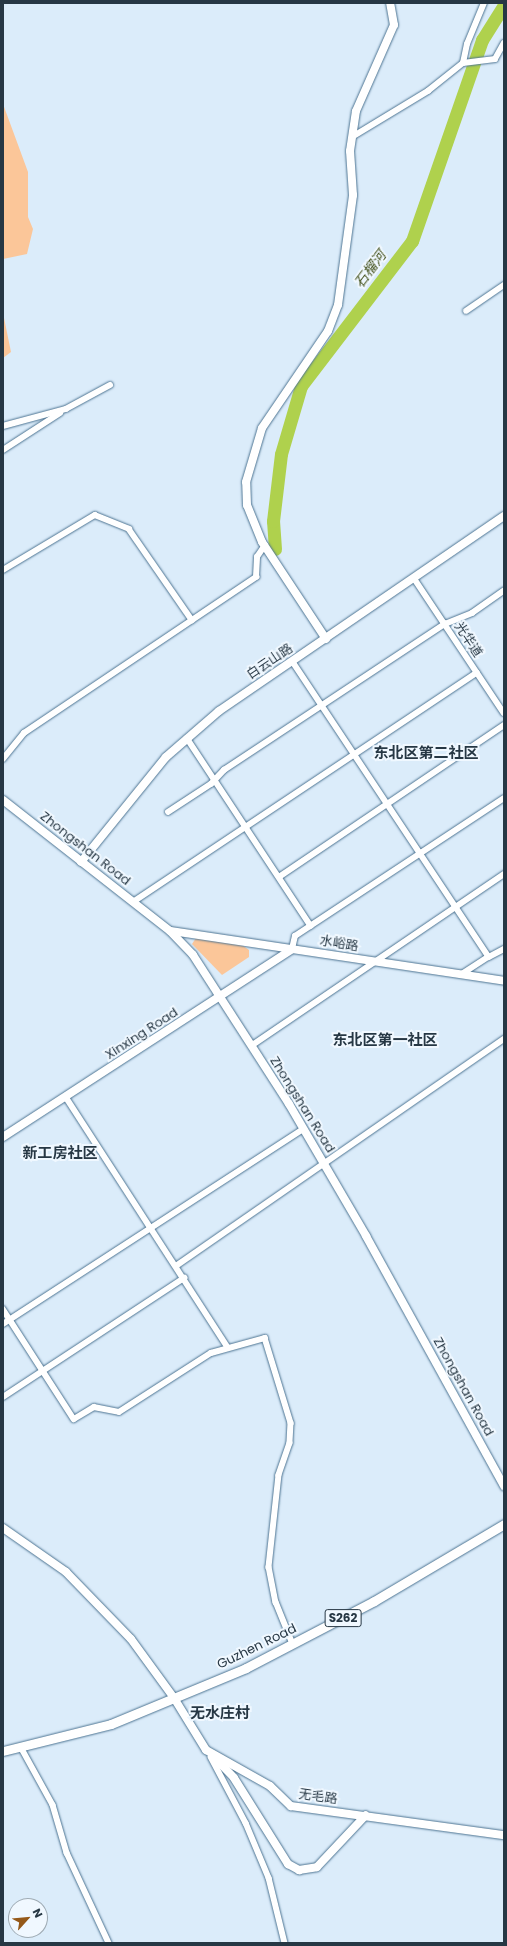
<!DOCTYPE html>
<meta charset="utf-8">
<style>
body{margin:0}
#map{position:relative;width:507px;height:1946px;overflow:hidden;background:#dbecfa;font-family:Poppins,"Noto Sans SC",sans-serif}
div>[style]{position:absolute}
.green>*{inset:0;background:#fbc699}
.river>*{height:13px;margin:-6.5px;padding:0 6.5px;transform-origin:6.5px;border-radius:6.5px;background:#afd14d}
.roads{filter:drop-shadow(0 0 1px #4d7492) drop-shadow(0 0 1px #4d7492)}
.street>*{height:5.5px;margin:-2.75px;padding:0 2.75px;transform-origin:2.75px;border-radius:2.75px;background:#fff}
.secondary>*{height:8px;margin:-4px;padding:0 4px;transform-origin:4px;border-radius:4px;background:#fff}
.primary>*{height:9px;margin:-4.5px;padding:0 4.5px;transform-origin:4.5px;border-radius:4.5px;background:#fff}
span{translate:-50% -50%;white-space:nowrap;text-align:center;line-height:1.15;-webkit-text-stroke:4px #f0f8ff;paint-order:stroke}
.shield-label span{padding:1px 3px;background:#f0f8ff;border:1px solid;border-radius:3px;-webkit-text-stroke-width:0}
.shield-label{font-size:12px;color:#263744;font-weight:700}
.street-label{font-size:13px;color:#263744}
.water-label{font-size:14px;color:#495724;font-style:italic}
.quarter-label{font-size:15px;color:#263744;font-weight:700}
.frame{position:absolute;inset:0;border:4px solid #263744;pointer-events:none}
.north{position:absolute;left:8px;top:1898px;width:40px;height:40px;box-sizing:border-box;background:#f0f8ff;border:1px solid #9fabb4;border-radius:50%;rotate:63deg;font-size:11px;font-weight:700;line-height:16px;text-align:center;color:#263744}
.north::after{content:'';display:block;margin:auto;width:14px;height:18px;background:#955919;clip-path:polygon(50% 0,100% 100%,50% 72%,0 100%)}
</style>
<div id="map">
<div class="green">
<div style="clip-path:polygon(3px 104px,28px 172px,28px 217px,33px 229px,27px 254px,3px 259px)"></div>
<div style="clip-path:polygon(3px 313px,11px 352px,3px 358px)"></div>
<div style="clip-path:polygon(196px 938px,242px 945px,249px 950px,249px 957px,222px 975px,192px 944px)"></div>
</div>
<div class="river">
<div style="left:275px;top:549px;width:28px;rotate:-94deg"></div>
<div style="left:273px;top:521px;width:67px;rotate:-83.2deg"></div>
<div style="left:281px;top:454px;width:71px;rotate:-73.6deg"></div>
<div style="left:301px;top:386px;width:183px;rotate:-52.6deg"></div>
<div style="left:412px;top:241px;width:213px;rotate:-70.8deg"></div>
<div style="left:482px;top:40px;width:41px;rotate:-57.8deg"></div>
</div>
<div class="roads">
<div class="street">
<div style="left:463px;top:63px;width:19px;rotate:-78deg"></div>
<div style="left:467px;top:44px;width:44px;rotate:-67.5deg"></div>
<div style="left:352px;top:137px;width:89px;rotate:-31.2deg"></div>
<div style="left:428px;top:91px;width:45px;rotate:-38.7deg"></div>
<div style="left:463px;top:63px;width:32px;rotate:-7deg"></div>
<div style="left:495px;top:59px;width:18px;rotate:-61deg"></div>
<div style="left:466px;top:311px;width:46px;rotate:-34.4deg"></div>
<div style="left:3px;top:426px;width:65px;rotate:-15.1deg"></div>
<div style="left:66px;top:409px;width:50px;rotate:-28.6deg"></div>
<div style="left:3px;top:450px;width:68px;rotate:-33deg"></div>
<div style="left:3px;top:570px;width:107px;rotate:-30.9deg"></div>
<div style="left:95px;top:515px;width:37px;rotate:22deg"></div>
<div style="left:129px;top:529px;width:111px;rotate:55.3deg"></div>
<div style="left:414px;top:578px;width:162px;rotate:56.3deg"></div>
<div style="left:293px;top:662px;width:354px;rotate:56.4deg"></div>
<div style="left:489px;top:957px;width:33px;rotate:147deg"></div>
<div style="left:187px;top:738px;width:225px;rotate:56.6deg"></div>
<div style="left:3px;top:759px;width:33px;rotate:-51deg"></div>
<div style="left:24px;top:733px;width:280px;rotate:-33.9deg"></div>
<div style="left:256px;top:577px;width:20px;rotate:-87deg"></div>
<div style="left:257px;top:557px;width:14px;rotate:-56deg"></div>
<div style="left:168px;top:812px;width:51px;rotate:-33.1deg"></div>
<div style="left:211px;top:784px;width:19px;rotate:-47deg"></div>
<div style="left:224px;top:770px;width:265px;rotate:-33.5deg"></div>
<div style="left:445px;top:624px;width:29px;rotate:-22deg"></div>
<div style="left:472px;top:613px;width:39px;rotate:-35deg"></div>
<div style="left:279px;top:877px;width:272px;rotate:-34deg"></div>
<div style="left:133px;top:902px;width:413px;rotate:-33.7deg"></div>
<div style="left:292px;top:949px;width:13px;rotate:-77deg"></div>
<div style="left:295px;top:936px;width:250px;rotate:-33.4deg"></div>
<div style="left:489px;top:957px;width:17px;rotate:-28deg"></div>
<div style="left:251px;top:1046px;width:306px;rotate:-34.2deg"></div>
<div style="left:66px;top:1097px;width:298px;rotate:57.1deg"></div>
<div style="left:176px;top:1266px;width:399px;rotate:-34.7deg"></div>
<div style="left:3px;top:1309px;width:131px;rotate:57.2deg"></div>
<div style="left:74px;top:1419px;width:23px;rotate:-31deg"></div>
<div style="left:94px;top:1407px;width:25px;rotate:11deg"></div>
<div style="left:119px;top:1412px;width:109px;rotate:-32.7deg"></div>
<div style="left:211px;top:1353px;width:56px;rotate:-15.5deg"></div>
<div style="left:265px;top:1338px;width:89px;rotate:73deg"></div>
<div style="left:291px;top:1423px;width:20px;rotate:93deg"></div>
<div style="left:290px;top:1443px;width:34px;rotate:109deg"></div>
<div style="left:279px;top:1475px;width:93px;rotate:96.2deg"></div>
<div style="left:269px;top:1567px;width:36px;rotate:79deg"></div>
<div style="left:276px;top:1602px;width:45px;rotate:68deg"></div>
<div style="left:3px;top:1324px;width:358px;rotate:-33deg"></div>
<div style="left:3px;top:1397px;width:217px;rotate:-33.3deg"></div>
<div style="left:21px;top:1747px;width:66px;rotate:61.1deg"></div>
<div style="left:53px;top:1805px;width:50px;rotate:73.7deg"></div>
<div style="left:67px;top:1853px;width:99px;rotate:65deg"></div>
<div style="left:211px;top:1757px;width:75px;rotate:62.1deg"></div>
<div style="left:246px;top:1823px;width:60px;rotate:67.3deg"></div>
<div style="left:269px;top:1878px;width:67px;rotate:76.2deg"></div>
</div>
<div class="secondary">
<div style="left:326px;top:639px;width:116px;rotate:-123.4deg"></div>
<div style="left:262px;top:542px;width:40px;rotate:-112deg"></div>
<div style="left:247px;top:505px;width:23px;rotate:-92deg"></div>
<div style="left:246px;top:482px;width:56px;rotate:-73.5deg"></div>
<div style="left:262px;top:428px;width:117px;rotate:-55.8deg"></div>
<div style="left:328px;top:331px;width:28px;rotate:-69deg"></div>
<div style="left:338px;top:305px;width:111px;rotate:-82.2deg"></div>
<div style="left:353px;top:195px;width:44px;rotate:-93.9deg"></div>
<div style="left:350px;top:151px;width:40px;rotate:-81.5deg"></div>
<div style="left:356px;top:111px;width:94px;rotate:-66.2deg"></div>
<div style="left:394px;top:25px;width:22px;rotate:-100deg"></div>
<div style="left:3px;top:800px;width:212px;rotate:38.1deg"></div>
<div style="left:170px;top:931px;width:33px;rotate:46deg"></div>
<div style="left:193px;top:955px;width:177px;rotate:57.2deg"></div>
<div style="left:289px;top:1104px;width:153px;rotate:59.7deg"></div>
<div style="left:366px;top:1236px;width:286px;rotate:61.1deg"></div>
<div style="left:81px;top:862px;width:135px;rotate:-51deg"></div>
<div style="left:166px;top:757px;width:70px;rotate:-41deg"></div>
<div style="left:219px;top:711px;width:345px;rotate:-34.4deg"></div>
<div style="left:171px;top:931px;width:337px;rotate:8.5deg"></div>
<div style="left:3px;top:1137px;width:345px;rotate:-33deg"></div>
<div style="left:3px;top:1528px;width:77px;rotate:34.9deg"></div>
<div style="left:66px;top:1572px;width:93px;rotate:45.9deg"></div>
<div style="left:131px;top:1639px;width:73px;rotate:53.9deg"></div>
<div style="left:174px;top:1698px;width:61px;rotate:58.4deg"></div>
<div style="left:206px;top:1750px;width:73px;rotate:29.4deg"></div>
<div style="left:270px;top:1786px;width:29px;rotate:44deg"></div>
<div style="left:291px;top:1806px;width:215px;rotate:7.8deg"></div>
<div style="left:213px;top:1756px;width:30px;rotate:46deg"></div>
<div style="left:234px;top:1778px;width:102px;rotate:57.9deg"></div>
<div style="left:288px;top:1864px;width:13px;rotate:29deg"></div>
<div style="left:299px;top:1870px;width:18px;rotate:-9deg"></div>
<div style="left:317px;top:1867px;width:71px;rotate:-46.7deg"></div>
</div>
<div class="primary">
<div style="left:3px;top:1751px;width:111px;rotate:-14deg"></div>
<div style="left:111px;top:1724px;width:146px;rotate:-22.5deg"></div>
<div style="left:246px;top:1668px;width:144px;rotate:-27.6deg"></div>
<div style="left:374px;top:1601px;width:151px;rotate:-30.6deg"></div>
</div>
</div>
<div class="shield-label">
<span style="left:343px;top:1618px">S262</span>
</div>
<div class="street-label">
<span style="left:468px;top:640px;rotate:56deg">光华道</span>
<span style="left:270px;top:662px;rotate:-34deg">白云山路</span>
<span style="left:85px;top:849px;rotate:38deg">Zhongshan Road</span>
<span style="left:339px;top:944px;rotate:9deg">水峪路</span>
<span style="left:142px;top:1034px;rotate:-33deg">Xinxing Road</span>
<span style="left:302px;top:1105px;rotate:58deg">Zhongshan Road</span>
<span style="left:463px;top:1387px;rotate:61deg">Zhongshan Road</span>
<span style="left:257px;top:1647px;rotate:-26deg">Guzhen Road</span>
<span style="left:318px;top:1797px;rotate:8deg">无毛路</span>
</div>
<div class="water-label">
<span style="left:370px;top:269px;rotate:-53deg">石榴河</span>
</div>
<div class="quarter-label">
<span style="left:426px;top:753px">东北区第二社区</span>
<span style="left:385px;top:1040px">东北区第一社区</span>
<span style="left:60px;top:1153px">新工房社区</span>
<span style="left:220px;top:1713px">无水庄村</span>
</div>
<div class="frame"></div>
<div class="north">N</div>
</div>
